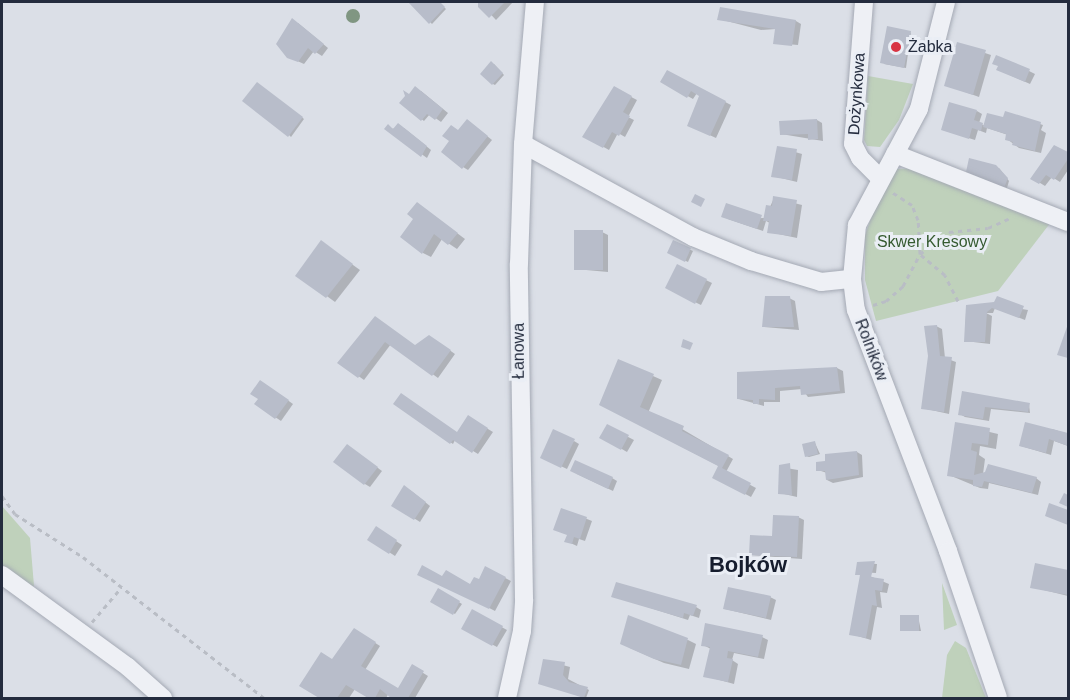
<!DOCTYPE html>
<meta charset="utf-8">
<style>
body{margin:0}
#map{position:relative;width:1070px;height:700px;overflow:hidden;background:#dbdfe7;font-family:Arial,sans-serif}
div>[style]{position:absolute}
.green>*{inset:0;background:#bfd1bb}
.shadow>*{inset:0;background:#0003}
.building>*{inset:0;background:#b8bdca}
.path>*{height:3px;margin-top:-1.5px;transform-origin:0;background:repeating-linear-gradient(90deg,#b9bdc5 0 4.5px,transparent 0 9px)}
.roads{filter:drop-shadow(0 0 2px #a4a9b4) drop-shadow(0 0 2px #a4a9b4)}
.minor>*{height:18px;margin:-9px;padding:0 9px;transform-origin:9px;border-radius:9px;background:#eef0f5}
.trees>*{width:14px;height:14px;margin:-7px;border-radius:50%;background:#809682}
.dots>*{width:16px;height:16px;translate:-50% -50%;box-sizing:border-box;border:3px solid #eaeef5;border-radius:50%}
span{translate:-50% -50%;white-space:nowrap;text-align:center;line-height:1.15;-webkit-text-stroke:6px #eaeef5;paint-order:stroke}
.poi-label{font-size:16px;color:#242c3e}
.left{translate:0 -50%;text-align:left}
.street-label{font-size:16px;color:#242c3e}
.park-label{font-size:16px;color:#355a30}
.district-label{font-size:22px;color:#161d2e;font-weight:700}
.frame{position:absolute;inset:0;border:3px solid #242c3e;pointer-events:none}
</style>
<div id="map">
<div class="green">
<div style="clip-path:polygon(868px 76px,913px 84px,899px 120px,880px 147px,867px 146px,864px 140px)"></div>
<div style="clip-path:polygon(921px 168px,1051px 222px,998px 291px,876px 321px,865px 280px,865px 235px,878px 199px,895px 169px)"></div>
<div style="clip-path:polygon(2px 506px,30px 538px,34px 586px,2px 583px)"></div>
<div style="clip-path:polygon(942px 583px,957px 625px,944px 630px)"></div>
<div style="clip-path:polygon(955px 641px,966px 648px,986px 698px,942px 698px,947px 655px)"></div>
</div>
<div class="shadow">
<div style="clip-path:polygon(410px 2px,438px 2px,446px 9px,432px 24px)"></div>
<div style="clip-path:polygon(479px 2px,513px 2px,496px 20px)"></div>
<div style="clip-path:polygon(719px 19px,796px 21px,801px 24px,798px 45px,775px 43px,776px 29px,761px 30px)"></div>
<div style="clip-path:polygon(298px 23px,328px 48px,322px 56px,314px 51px,304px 64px,295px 60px)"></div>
<div style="clip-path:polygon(911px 32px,906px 68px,884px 64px)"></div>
<div style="clip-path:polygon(958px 44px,991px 55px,979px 97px,946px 85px)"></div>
<div style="clip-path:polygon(494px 64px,504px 75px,495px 85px,493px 84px)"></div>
<div style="clip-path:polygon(999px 66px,1029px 71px,1035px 74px,1030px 84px,1003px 72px)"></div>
<div style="clip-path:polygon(667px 72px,731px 105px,716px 138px,694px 128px,701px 96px,697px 93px,693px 99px,662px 82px)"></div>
<div style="clip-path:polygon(259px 85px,304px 119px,291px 137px,289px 135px)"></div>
<div style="clip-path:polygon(614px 88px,637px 100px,628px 117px,634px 120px,625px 137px,618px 133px,609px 150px,584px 136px)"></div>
<div style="clip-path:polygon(421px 91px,448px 113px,441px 122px,430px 114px,424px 121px,401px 103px,412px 99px,404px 92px,410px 95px)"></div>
<div style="clip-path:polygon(977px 111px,982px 114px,979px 123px,985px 126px,1010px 121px,1006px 113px,1043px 125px,1041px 130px,1046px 133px,1041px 153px,1019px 148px,1007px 139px,1008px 135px,987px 128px,986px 133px,978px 130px,975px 140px,943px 130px)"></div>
<div style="clip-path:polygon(817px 120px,822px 123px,823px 141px,781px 134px)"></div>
<div style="clip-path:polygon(472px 124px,492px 140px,468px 170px,463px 167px,459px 131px)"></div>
<div style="clip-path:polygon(404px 128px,431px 150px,427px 158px,386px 129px)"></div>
<div style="clip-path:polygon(778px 147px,802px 154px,797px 182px,773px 176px)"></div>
<div style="clip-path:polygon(1054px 147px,1068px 154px,1068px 170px,1060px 182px,1052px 177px,1045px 186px,1032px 178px)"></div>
<div style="clip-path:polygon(999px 168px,1009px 181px,1007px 188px,968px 171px)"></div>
<div style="clip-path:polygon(774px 198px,802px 205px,797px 238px,769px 232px,770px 223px,766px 221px,763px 231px,728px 219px,765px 218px)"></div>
<div style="clip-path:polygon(425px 209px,465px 239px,457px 249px,442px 239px,431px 257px,423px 253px,416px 219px)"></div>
<div style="clip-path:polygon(602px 232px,608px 235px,608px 272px,575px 269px)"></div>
<div style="clip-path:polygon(321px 242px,360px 270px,335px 302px,298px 275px)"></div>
<div style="clip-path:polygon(674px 242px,693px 251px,688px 262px,669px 253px)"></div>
<div style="clip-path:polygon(677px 266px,712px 283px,701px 305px,672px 291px)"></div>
<div style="clip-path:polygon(789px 298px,795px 301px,799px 330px,764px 327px)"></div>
<div style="clip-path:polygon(994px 304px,1028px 310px,1025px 320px,995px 308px,993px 313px,986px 313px,992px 316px,990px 344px,965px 341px,966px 312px)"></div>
<div style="clip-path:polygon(375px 318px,416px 347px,435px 340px,455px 354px,438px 378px,391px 344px,364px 380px,339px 362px)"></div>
<div style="clip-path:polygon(936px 326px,942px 329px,945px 358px,956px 362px,949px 414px,922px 408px)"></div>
<div style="clip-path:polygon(619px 361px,662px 380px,648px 413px,660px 416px,733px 459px,726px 472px,756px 488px,751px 497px,719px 480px,719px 466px,609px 409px)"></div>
<div style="clip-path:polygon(837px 368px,843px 371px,845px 393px,808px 397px,802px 389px,780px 391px,780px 402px,764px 402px,764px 406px,739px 399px)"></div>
<div style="clip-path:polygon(266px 385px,293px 404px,281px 421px,256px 404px)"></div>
<div style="clip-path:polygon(963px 392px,1029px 404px,1030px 413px,991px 409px,989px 421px,965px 417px,960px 414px)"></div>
<div style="clip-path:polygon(395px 404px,457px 434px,468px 417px,493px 432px,478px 454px,455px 440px,453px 444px)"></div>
<div style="clip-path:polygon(956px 424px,998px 434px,996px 449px,980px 446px,979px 455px,985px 459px,983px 474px,1036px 478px,1041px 482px,1038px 495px,989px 483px,988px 489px,980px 488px,949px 475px)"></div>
<div style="clip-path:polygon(607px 426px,634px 440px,627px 452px,601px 437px)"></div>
<div style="clip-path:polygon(1052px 429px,1068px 434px,1068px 446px,1054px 441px,1051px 455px,1021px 446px)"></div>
<div style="clip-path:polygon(574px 441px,579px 444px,567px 469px,548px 460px)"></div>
<div style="clip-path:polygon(815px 443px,820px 454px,809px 457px,806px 456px)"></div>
<div style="clip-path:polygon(352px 449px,382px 471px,370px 487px,365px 484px)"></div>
<div style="clip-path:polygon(857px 452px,862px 455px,863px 477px,833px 483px,827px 480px,827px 473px,818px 470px,827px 463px)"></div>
<div style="clip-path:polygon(780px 467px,798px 470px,797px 497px,780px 493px)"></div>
<div style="clip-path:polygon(577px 474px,612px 478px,617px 481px,613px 491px)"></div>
<div style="clip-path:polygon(410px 490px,430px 506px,420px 522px,393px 505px)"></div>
<div style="clip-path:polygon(562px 509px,592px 521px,585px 541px,579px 539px,577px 546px,566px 541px,568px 535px)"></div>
<div style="clip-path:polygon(798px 517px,804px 520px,802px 559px,750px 555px)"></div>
<div style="clip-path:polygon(376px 528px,402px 545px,395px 556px,369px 539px)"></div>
<div style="clip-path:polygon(859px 563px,877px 564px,876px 573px,860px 572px,889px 584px,887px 593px,880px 592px,882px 608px,877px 607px,871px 640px,851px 634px,862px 576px,857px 574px)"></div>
<div style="clip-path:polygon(1037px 565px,1068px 571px,1068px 596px,1032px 587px)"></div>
<div style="clip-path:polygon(486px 568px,511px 581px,495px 611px,441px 583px,443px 578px,471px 586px,479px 581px)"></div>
<div style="clip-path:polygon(439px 590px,462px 604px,455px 614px,432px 601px)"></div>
<div style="clip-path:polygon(613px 596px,696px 607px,701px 610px,699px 618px,690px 615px,688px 620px)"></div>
<div style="clip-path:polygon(770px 597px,776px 600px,771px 620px,725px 609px)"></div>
<div style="clip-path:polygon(472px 611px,507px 630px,497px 647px,463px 629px)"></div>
<div style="clip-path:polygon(918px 616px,921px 631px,902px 631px)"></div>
<div style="clip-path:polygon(355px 630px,380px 646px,365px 670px,398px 690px,412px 666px,428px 676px,415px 698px,392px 698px,389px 693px,386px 698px,371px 698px,355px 689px,349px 698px,322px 698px,301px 685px,333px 660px)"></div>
<div style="clip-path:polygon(762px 637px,768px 640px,764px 659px,734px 653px,732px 660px,738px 664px,734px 684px,705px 676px,711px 649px,703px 645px)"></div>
<div style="clip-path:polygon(688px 640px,696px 644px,689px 669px,664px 663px,630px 648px)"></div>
<div style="clip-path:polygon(544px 660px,570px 667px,568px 679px,589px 690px,586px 698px,540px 683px)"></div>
</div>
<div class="building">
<div style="clip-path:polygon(408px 2px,440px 2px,445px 7px,429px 24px)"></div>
<div style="clip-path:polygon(478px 2px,505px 2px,489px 18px,478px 7px)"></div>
<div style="clip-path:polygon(720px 7px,796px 20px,792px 46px,773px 44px,775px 29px,717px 20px)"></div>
<div style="clip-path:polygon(292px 18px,324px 44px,315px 54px,308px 48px,298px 62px,287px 58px,276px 44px)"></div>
<div style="clip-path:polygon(887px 26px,911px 31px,904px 68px,880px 63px)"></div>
<div style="clip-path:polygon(957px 42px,986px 50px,973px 95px,944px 86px)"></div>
<div style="clip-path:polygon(996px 55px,1030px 69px,1025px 82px,996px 70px,998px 66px,992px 64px)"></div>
<div style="clip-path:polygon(491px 61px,503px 73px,492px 85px,480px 74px)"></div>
<div style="clip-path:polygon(667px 70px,726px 101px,710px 136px,687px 126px,699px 96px,691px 91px,687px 98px,660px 82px)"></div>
<div style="clip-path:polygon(257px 82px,303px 117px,288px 137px,242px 101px)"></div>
<div style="clip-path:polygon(415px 86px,443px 109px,435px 120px,427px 114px,421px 121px,399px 103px,405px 96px,403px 90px,409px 94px)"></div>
<div style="clip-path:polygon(614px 86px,632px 96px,623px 112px,630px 116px,619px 136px,612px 132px,603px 148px,582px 137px)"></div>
<div style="clip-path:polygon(949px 102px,977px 110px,974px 120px,983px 123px,981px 131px,972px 128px,969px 139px,941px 130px)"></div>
<div style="clip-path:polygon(1005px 111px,1041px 122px,1035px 151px,1012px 145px,1013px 142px,1005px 140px,1006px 134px,983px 127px,987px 113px,1003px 117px)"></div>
<div style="clip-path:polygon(467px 119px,488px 136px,462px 169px,441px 152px,449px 141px,442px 136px,447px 130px,451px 125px,458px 130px)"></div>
<div style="clip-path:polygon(817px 119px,818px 139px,808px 140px,808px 134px,780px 135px,779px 121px)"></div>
<div style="clip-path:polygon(398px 123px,427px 146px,421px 157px,384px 129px,388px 124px,393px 129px)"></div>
<div style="clip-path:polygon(1054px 145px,1068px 152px,1068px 159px,1054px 180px,1046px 175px,1039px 184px,1030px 179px)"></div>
<div style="clip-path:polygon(777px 146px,797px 149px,792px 180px,771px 177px)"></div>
<div style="clip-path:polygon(969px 158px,996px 165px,1008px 178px,1004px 188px,966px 172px)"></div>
<div style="clip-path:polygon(695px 194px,705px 199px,701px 207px,691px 202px)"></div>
<div style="clip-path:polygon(773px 196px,797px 200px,791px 236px,767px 233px,769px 221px,763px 221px,766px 205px,772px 206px)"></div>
<div style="clip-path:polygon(417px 202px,458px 233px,448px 245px,434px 234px,422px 254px,400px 237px,413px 219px,407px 214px)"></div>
<div style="clip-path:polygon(726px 203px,762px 215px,757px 229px,721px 217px)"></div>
<div style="clip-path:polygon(574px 230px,603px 230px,603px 270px,574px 270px)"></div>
<div style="clip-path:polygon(321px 240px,353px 264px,326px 298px,295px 276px)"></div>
<div style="clip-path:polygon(673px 240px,691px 248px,685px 262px,667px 253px)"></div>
<div style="clip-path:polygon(677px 264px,707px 279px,695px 304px,665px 288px)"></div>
<div style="clip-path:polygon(765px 296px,790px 296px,794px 327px,762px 327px)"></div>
<div style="clip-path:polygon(997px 296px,1024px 306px,1019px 318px,992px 308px,987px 312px,985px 342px,964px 342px,966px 305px,994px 302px)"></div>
<div style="clip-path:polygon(375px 316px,415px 345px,429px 335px,451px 350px,432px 376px,385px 342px,358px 378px,337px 363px)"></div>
<div style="clip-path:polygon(1068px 324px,1068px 358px,1057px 355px)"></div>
<div style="clip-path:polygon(937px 325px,940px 356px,952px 357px,944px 412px,921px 409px,928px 356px,924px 326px)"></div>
<div style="clip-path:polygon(683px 339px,693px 343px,690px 350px,681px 347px)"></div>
<div style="clip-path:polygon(618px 359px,654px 374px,640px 407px,684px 426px,682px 431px,729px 455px,722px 468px,751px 483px,745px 495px,712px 478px,718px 466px,599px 405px)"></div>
<div style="clip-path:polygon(837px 367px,840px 391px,801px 395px,800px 386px,775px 388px,775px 400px,759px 399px,759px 404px,753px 404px,753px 400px,737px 399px,737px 372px)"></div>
<div style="clip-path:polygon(260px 380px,289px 400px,275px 419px,254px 404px,258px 399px,250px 394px)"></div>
<div style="clip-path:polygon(962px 391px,1030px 403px,1028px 412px,985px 407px,983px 419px,958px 415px)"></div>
<div style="clip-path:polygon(401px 393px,457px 432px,468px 415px,488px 428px,472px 453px,453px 440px,450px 444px,393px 404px)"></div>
<div style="clip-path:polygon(955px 422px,990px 428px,988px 445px,972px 443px,971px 450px,977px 452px,974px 475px,985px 472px,988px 464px,1037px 477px,1032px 493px,984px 481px,982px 487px,973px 486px,973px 480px,947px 476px)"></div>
<div style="clip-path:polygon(1025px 422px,1068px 433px,1068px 446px,1049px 439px,1046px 453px,1019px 446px)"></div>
<div style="clip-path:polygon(607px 424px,629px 435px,621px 450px,599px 438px)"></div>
<div style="clip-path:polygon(553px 429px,575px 439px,561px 468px,540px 458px)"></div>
<div style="clip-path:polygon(815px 441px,818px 454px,805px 457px,802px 444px)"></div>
<div style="clip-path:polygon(347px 444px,378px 467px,364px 485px,333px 462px)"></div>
<div style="clip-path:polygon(857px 451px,859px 475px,826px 480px,825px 471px,816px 471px,816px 462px,825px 461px,825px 454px)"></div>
<div style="clip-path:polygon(575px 460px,613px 477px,608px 489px,570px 471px)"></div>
<div style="clip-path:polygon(790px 463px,792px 495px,778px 494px,779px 465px)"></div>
<div style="clip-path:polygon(404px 485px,426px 502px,414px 520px,391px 506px)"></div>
<div style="clip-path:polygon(1064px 493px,1068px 495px,1068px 507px,1059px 503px)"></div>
<div style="clip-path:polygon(1049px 503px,1068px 510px,1068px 525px,1045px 516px)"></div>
<div style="clip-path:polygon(561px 508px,587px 517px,580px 539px,574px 537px,572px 544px,564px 542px,567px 535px,553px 530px)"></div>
<div style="clip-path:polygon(773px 515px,799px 516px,797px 557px,749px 555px,750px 535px,772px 536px)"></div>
<div style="clip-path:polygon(376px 526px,397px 540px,389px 554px,367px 540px)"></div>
<div style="clip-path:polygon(875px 561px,871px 577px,884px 579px,882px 591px,875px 590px,877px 606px,872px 605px,866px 638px,849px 635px,860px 575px,855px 575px,857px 562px)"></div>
<div style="clip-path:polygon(1035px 563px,1068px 570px,1068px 595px,1030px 588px)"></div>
<div style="clip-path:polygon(422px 565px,442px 576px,446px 570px,470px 584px,474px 577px,479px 579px,485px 566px,506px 577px,489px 609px,417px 575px)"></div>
<div style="clip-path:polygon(616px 582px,697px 605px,693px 616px,684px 613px,683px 618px,611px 597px)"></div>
<div style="clip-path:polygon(728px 587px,771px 596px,766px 618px,723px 609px)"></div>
<div style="clip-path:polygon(438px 588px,460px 601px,453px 615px,430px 602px)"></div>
<div style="clip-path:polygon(472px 609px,503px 626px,492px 646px,461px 629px)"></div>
<div style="clip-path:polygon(628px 615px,688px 638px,681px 665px,654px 659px,620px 644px)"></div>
<div style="clip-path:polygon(900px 615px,919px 615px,919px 631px,900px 631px)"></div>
<div style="clip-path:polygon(705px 623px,763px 635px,758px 657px,728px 651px,727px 658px,733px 659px,728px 682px,703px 677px,710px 647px,701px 646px)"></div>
<div style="clip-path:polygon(354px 628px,376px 642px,361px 666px,398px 688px,412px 664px,424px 671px,408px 698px,391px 698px,380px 689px,375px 698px,368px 698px,346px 685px,337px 698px,319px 698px,299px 686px,321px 652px,332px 659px)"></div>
<div style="clip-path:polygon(543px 659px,565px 662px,563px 675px,569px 682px,588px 687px,584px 698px,538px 684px)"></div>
</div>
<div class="path">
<div style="left:958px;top:301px;width:29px;rotate:-117deg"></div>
<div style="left:945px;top:275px;width:33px;rotate:-140deg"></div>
<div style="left:920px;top:254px;width:36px;rotate:-37deg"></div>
<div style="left:949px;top:232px;width:39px;rotate:-6deg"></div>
<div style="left:988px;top:228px;width:24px;rotate:-24deg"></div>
<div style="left:873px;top:305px;width:14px;rotate:-17deg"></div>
<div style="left:886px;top:301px;width:23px;rotate:-41deg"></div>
<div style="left:903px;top:286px;width:36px;rotate:-62deg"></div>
<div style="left:920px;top:254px;width:34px;rotate:-93deg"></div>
<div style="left:918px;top:220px;width:16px;rotate:-112deg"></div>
<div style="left:912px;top:205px;width:24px;rotate:-147deg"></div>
<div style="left:2px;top:496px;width:22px;rotate:54deg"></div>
<div style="left:15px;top:514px;width:80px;rotate:32.3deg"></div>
<div style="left:83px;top:557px;width:229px;rotate:37.9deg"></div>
<div style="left:92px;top:622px;width:43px;rotate:-49.7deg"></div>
</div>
<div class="roads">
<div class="minor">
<div style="left:864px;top:2px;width:142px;rotate:94.4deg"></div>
<div style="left:853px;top:144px;width:16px;rotate:63deg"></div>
<div style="left:860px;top:158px;width:27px;rotate:45deg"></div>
<div style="left:946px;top:2px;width:110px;rotate:104.2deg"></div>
<div style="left:919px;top:109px;width:132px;rotate:118.1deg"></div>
<div style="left:857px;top:225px;width:54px;rotate:95.3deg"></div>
<div style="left:852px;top:279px;width:31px;rotate:83deg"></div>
<div style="left:856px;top:310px;width:258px;rotate:69.1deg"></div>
<div style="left:948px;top:551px;width:155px;rotate:71.2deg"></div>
<div style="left:523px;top:144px;width:194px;rotate:28.7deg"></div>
<div style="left:693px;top:237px;width:63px;rotate:22.5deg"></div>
<div style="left:751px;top:261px;width:73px;rotate:16.7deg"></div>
<div style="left:821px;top:282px;width:31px;rotate:-6deg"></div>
<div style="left:895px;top:154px;width:186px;rotate:21.5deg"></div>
<div style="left:2px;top:575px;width:156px;rotate:36.1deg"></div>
<div style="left:128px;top:667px;width:47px;rotate:41.5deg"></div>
<div style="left:507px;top:698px;width:69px;rotate:-77.4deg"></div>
<div style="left:522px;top:631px;width:32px;rotate:-86deg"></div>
<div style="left:524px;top:599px;width:335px;rotate:-90.9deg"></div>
<div style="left:519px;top:264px;width:120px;rotate:-88.1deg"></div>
<div style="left:523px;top:144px;width:143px;rotate:-85.2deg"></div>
</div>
</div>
<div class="trees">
<div style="left:353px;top:16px"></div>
</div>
<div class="dots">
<div style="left:896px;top:47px;background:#d83342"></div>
</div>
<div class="poi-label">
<span class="left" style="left:908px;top:47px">Żabka</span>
</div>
<div class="street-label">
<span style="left:857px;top:94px;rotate:-86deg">Dożynkowa</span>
<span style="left:871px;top:350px;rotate:69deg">Rolników</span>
<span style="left:519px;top:351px;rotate:-90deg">Łanowa</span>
</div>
<div class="park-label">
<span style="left:932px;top:242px">Skwer Kresowy</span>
</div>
<div class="district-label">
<span style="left:748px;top:565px">Bojków</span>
</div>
<div class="frame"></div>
</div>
